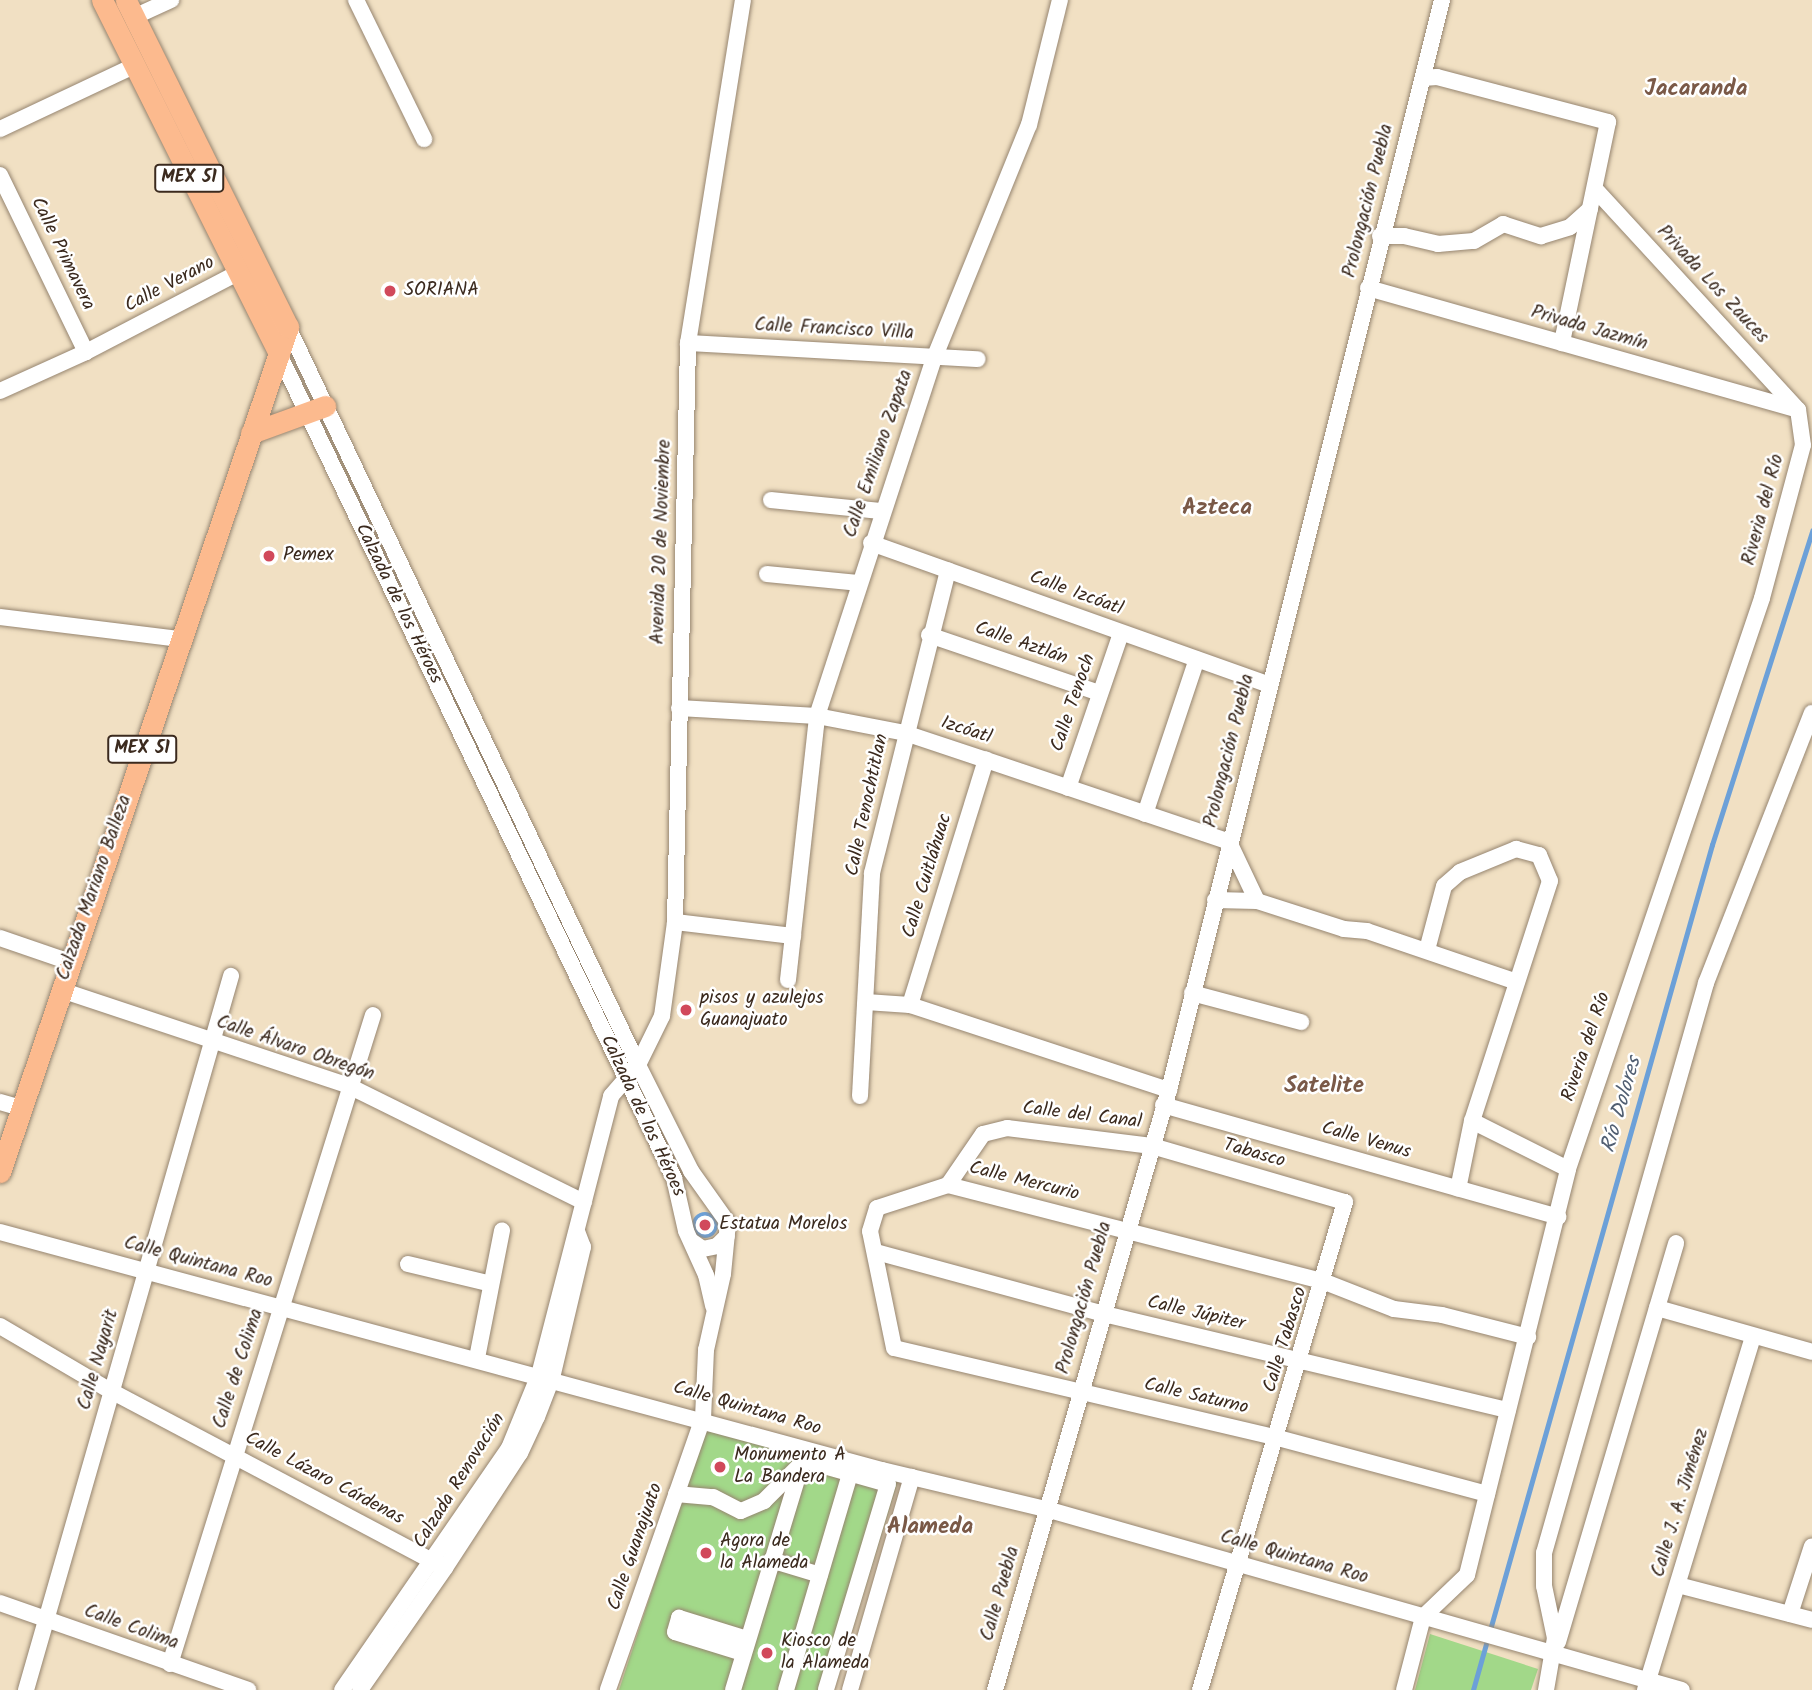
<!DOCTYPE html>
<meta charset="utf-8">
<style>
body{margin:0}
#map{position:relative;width:1812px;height:1690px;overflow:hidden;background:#f1e0c3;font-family:Kalam,sans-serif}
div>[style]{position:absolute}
.green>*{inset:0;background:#a2d889}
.water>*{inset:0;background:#6ca0d8}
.round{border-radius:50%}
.stream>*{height:4.5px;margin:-2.25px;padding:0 2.25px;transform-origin:2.25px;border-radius:2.25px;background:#6ca0d8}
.roads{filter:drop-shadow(0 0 2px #968570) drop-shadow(0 0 2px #968570)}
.minor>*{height:16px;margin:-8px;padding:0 8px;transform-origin:8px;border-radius:8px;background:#fff}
.major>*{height:21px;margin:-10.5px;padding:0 10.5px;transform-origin:10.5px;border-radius:10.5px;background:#fcba8e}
.dots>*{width:19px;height:19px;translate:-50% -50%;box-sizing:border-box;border:4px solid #fff;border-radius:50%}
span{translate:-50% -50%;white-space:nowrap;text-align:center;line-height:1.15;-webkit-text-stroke:5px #fff;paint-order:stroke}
.shield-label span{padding:2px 5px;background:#fff;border:2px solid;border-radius:5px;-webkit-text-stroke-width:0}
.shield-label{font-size:18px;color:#3b2a1e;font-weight:700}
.street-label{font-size:19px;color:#3b2a1e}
.poi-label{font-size:19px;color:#3b2a1e}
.left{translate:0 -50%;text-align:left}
.water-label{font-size:21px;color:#515f72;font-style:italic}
.quarter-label{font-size:23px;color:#7a5947;font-weight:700}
</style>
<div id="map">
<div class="green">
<div style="clip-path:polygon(706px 1427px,898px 1481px,834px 1690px,619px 1690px)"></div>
<div style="clip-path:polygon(1430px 1634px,1538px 1669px,1531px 1690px,1415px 1690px)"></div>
</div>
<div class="water">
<div class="round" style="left:692px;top:1212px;width:26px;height:26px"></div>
</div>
<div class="stream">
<div style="left:1473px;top:1690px;width:878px;rotate:-74.21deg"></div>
<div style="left:1712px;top:845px;width:330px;rotate:-72.3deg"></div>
</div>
<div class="roads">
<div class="minor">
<div style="left:356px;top:0;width:155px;rotate:63.9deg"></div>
<div style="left:134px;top:17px;width:41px;rotate:-24.7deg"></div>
<div style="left:1423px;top:78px;width:14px;rotate:-4deg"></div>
<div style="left:1437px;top:77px;width:177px;rotate:14.7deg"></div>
<div style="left:1608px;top:122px;width:226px;rotate:101.8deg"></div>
<div style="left:0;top:129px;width:148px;rotate:-25.2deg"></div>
<div style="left:0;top:175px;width:197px;rotate:64.1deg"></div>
<div style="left:1595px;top:189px;width:300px;rotate:47.4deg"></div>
<div style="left:1380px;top:236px;width:24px"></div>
<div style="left:1404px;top:236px;width:35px;rotate:13deg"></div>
<div style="left:1438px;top:244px;width:36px;rotate:-5deg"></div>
<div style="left:1474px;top:241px;width:34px;rotate:-30deg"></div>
<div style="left:1503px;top:224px;width:40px;rotate:18deg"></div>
<div style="left:1541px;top:236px;width:30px;rotate:-17deg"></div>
<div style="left:1570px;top:227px;width:27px;rotate:-42deg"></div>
<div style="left:1368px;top:288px;width:447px;rotate:15.8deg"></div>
<div style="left:288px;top:327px;width:817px;rotate:64.63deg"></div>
<div style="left:638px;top:1065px;width:119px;rotate:63.4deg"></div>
<div style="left:691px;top:1171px;width:64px;rotate:54.6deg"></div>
<div style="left:728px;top:1223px;width:51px;rotate:95.6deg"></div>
<div style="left:723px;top:1274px;width:78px;rotate:102.6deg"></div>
<div style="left:706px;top:1350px;width:68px;rotate:92.5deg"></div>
<div style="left:703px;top:1418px;width:288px;rotate:109.3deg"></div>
<div style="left:688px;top:343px;width:290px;rotate:3.2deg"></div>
<div style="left:279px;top:354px;width:914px;rotate:64.39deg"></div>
<div style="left:674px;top:1178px;width:54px;rotate:77.2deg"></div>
<div style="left:686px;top:1231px;width:48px;rotate:65.6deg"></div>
<div style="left:706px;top:1275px;width:32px;rotate:77deg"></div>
<div style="left:0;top:391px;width:94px;rotate:-24.4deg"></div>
<div style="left:86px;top:352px;width:169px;rotate:-27.5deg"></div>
<div style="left:771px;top:500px;width:112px;rotate:5.7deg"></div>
<div style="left:871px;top:543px;width:420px;rotate:19.6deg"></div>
<div style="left:767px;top:574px;width:91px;rotate:5.6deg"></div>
<div style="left:0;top:617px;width:180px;rotate:7deg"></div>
<div style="left:929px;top:635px;width:180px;rotate:18.8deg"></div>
<div style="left:679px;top:708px;width:138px;rotate:3.3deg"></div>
<div style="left:817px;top:716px;width:90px;rotate:10.9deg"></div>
<div style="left:905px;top:733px;width:85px;rotate:18.4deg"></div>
<div style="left:986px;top:760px;width:256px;rotate:18.6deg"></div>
<div style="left:1229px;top:842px;width:65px;rotate:64.6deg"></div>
<div style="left:1068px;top:788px;width:164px;rotate:-71.1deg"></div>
<div style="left:1145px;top:814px;width:163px;rotate:-71.5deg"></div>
<div style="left:1215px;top:900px;width:42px;rotate:1.4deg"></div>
<div style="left:1257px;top:901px;width:91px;rotate:17.8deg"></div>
<div style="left:1344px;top:929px;width:23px;rotate:5deg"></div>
<div style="left:1367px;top:931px;width:158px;rotate:18.8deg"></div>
<div style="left:675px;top:922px;width:119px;rotate:6.8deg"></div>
<div style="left:0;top:938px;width:74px;rotate:18.9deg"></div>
<div style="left:1427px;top:950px;width:66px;rotate:-75.1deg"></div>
<div style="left:1444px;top:886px;width:21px;rotate:-41deg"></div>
<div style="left:1460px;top:872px;width:61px;rotate:-22.3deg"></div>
<div style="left:1516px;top:849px;width:24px;rotate:15deg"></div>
<div style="left:1539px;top:855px;width:28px;rotate:67deg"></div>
<div style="left:1550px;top:881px;width:252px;rotate:108deg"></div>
<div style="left:1472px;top:1121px;width:69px;rotate:101.6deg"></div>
<div style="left:788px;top:980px;width:266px;rotate:-83.7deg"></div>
<div style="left:817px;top:716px;width:379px;rotate:-71.9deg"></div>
<div style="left:935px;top:356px;width:249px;rotate:-67.9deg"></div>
<div style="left:1029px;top:125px;width:129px;rotate:-76.1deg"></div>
<div style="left:61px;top:990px;width:304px;rotate:18.4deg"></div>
<div style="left:349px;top:1086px;width:262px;rotate:26.3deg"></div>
<div style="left:1192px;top:993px;width:113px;rotate:14.9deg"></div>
<div style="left:866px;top:1002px;width:44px;rotate:3.9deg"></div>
<div style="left:910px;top:1005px;width:273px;rotate:18.2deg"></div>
<div style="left:910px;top:1005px;width:257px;rotate:-72.8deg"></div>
<div style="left:860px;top:1096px;width:223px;rotate:-86.9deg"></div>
<div style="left:872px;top:873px;width:312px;rotate:-75.9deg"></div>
<div style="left:0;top:1102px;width:22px;rotate:16deg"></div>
<div style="left:1163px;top:1105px;width:411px;rotate:15.8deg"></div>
<div style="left:1472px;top:1121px;width:107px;rotate:26.6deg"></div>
<div style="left:948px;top:1185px;width:62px;rotate:-55.5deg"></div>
<div style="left:983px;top:1134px;width:25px;rotate:-14deg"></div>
<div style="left:1007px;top:1128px;width:146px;rotate:7.1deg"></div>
<div style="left:1152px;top:1146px;width:201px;rotate:16.2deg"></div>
<div style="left:1345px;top:1202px;width:509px;rotate:106.55deg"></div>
<div style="left:0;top:1232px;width:914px;rotate:15.1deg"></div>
<div style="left:882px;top:1470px;width:169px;rotate:13.4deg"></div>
<div style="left:1046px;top:1509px;width:661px;rotate:15.89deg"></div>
<div style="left:691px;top:1241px;width:14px;rotate:34deg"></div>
<div style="left:703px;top:1249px;width:14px;rotate:-12deg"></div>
<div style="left:717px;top:1246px;width:14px;rotate:-45deg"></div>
<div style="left:876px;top:1252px;width:236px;rotate:15.2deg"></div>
<div style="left:1104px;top:1314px;width:415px;rotate:13.4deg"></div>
<div style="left:408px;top:1264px;width:85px;rotate:13.5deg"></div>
<div style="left:1657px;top:1308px;width:161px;rotate:15.8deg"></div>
<div style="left:0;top:1326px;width:129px;rotate:30.4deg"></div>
<div style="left:111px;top:1391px;width:376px;rotate:27.9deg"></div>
<div style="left:477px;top:1358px;width:130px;rotate:-78.9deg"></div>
<div style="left:676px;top:1494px;width:37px;rotate:5deg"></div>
<div style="left:713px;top:1497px;width:31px;rotate:27deg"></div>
<div style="left:741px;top:1511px;width:25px;rotate:-23deg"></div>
<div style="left:764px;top:1501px;width:52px;rotate:-45deg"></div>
<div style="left:1487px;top:1494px;width:216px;rotate:-165deg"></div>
<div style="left:1278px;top:1438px;width:394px;rotate:-166.8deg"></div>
<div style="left:894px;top:1348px;width:119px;rotate:-101.6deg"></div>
<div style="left:870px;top:1231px;width:24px;rotate:-73deg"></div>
<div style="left:877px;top:1208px;width:75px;rotate:-17.9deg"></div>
<div style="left:948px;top:1185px;width:389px;rotate:14.4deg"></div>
<div style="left:1325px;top:1282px;width:74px;rotate:21.4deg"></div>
<div style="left:1394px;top:1309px;width:48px;rotate:7.1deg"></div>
<div style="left:1442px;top:1315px;width:89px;rotate:14.3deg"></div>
<div style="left:771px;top:1560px;width:51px;rotate:17deg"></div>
<div style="left:1678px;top:1585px;width:138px;rotate:14.6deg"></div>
<div style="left:0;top:1603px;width:263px;rotate:19.3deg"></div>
<div style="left:1790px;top:1614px;width:71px;rotate:-72.1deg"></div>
<div style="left:1558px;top:1642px;width:416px;rotate:-73.5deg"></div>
<div style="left:743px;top:1653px;width:71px;rotate:-162.8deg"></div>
<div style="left:675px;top:1632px;width:15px;rotate:-74deg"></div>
<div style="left:679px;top:1618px;width:71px;rotate:17.2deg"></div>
<div style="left:170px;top:1664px;width:680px;rotate:-72.63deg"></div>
<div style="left:26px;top:1690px;width:743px;rotate:-73.98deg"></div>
<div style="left:342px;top:1690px;width:294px;rotate:-55.4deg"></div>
<div style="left:509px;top:1448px;width:79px;rotate:-67.7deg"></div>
<div style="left:539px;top:1375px;width:288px;rotate:-75.5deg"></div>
<div style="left:611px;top:1096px;width:41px;rotate:-48.9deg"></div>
<div style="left:638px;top:1065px;width:55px;rotate:-63.9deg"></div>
<div style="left:662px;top:1016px;width:95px;rotate:-82.1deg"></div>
<div style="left:675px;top:922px;width:579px;rotate:-88.71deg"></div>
<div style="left:688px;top:343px;width:347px;rotate:-80.9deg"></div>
<div style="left:360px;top:1690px;width:149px;rotate:-55.1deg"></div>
<div style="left:445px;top:1568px;width:137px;rotate:-56.9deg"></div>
<div style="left:520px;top:1453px;width:40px;rotate:-65deg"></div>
<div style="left:537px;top:1417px;width:42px;rotate:-69deg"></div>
<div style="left:552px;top:1378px;width:135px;rotate:-76.7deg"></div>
<div style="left:583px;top:1247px;width:17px;rotate:-111deg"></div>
<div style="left:733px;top:1690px;width:240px;rotate:-73.1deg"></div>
<div style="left:803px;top:1460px;width:88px;rotate:15.8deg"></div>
<div style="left:888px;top:1484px;width:215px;rotate:106.8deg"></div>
<div style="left:786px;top:1690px;width:225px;rotate:-73.5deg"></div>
<div style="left:850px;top:1690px;width:222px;rotate:-73.8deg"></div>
<div style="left:995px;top:1690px;width:625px;rotate:-73.83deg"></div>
<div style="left:1169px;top:1090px;width:1124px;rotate:-75.94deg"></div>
<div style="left:1404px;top:1690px;width:75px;rotate:-75.4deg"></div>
<div style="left:1423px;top:1617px;width:61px;rotate:-43.7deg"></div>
<div style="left:1467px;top:1575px;width:418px;rotate:-76deg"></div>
<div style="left:1568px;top:1169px;width:603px;rotate:-71.23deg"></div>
<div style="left:1762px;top:598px;width:158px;rotate:-75deg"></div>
<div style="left:1803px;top:445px;width:35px;rotate:-98deg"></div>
<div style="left:1546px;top:1690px;width:53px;rotate:-80.2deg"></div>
<div style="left:1555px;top:1638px;width:53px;rotate:-101.9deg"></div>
<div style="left:1544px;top:1586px;width:33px;rotate:-90deg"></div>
<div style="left:1544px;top:1553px;width:593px;rotate:-74.13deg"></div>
<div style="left:1706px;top:983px;width:290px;rotate:-68.6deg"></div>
<div style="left:1645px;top:1690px;width:370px;rotate:-73deg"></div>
</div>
<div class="major">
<div style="left:102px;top:0;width:396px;rotate:63.4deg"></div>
<div style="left:251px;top:433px;width:79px;rotate:-20deg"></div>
<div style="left:0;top:1172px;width:893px;rotate:-71.18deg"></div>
<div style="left:288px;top:327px;width:365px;rotate:-116.4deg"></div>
</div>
</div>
<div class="dots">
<div style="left:390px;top:291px;background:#d1495b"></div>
<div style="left:269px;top:556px;background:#d1495b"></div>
<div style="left:686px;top:1010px;background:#d1495b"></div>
<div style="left:705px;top:1225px;background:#d1495b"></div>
<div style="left:720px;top:1467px;background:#d1495b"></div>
<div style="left:706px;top:1553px;background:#d1495b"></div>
<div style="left:767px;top:1653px;background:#d1495b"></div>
</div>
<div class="shield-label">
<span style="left:189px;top:178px">MEX 51</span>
<span style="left:142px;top:749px">MEX 51</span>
</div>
<div class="street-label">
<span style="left:1369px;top:201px;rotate:-76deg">Prolongación Puebla</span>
<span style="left:62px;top:254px;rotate:64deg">Calle Primavera</span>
<span style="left:170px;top:285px;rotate:-28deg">Calle Verano</span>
<span style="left:1712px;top:285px;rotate:47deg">Privada Los Zauces</span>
<span style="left:1589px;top:329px;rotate:16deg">Privada Jazmín</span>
<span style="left:834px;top:330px;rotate:3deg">Calle Francisco Villa</span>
<span style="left:879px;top:454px;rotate:-71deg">Calle Emiliano Zapata</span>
<span style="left:1764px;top:510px;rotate:-75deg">Riveria del Río</span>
<span style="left:662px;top:542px;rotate:-88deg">Avenida 20 de Noviembre</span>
<span style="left:1076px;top:594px;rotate:20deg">Calle Izcóatl</span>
<span style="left:398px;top:604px;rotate:64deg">Calzada de los Héroes</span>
<span style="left:1021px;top:644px;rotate:19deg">Calle Aztlán</span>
<span style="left:1074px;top:703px;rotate:-71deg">Calle Tenoch</span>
<span style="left:966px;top:731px;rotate:18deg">Izcóatl</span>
<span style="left:1230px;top:751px;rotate:-76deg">Prolongación Puebla</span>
<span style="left:868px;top:805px;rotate:-78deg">Calle Tenochtitlan</span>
<span style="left:928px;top:876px;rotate:-73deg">Calle Cuitláhuac</span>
<span style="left:95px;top:888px;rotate:-71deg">Calzada Mariano Balleza</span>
<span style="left:1587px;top:1047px;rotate:-71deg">Riveria del Río</span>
<span style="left:295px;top:1049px;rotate:19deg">Calle Álvaro Obregón</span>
<span style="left:642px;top:1116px;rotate:65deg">Calzada de los Héroes</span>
<span style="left:1082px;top:1116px;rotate:7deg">Calle del Canal</span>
<span style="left:1366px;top:1141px;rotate:16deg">Calle Venus</span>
<span style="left:1254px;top:1154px;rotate:16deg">Tabasco</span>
<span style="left:1024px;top:1182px;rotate:14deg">Calle Mercurio</span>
<span style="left:198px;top:1263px;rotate:15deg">Calle Quintana Roo</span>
<span style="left:1085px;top:1298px;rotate:-74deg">Prolongación Puebla</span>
<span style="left:1196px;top:1314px;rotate:13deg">Calle Júpiter</span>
<span style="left:1286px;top:1340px;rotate:-73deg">Calle Tabasco</span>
<span style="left:99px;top:1360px;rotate:-74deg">Calle Nayarit</span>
<span style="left:239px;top:1369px;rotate:-72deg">Calle de Colima</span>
<span style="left:1196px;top:1397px;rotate:13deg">Calle Saturno</span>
<span style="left:747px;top:1409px;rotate:16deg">Calle Quintana Roo</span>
<span style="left:324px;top:1479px;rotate:28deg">Calle Lázaro Cárdenas</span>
<span style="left:460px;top:1481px;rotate:-58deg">Calzada Renovación</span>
<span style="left:1681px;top:1503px;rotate:-73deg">Calle J. A. Jiménez</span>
<span style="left:636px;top:1547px;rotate:-71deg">Calle Guanajuato</span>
<span style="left:1294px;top:1558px;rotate:16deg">Calle Quintana Roo</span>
<span style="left:1001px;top:1594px;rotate:-74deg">Calle Puebla</span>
<span style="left:131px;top:1628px;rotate:20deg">Calle Colima</span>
</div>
<div class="poi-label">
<span class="left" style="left:404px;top:291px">SORIANA</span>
<span class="left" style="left:283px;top:556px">Pemex</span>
<span class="left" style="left:700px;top:1010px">pisos y azulejos<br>Guanajuato</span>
<span class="left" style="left:719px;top:1225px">Estatua Morelos</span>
<span class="left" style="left:734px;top:1467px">Monumento A<br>La Bandera</span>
<span class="left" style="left:720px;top:1553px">Agora de<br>la Alameda</span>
<span class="left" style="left:781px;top:1653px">Kiosco de<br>la Alameda</span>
</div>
<div class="water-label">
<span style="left:1622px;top:1105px;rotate:-74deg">Río Dolores</span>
</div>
<div class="quarter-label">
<span style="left:1696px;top:89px">Jacaranda</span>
<span style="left:1217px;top:508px">Azteca</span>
<span style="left:1324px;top:1086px">Satelite</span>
<span style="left:930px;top:1527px">Alameda</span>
</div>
</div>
